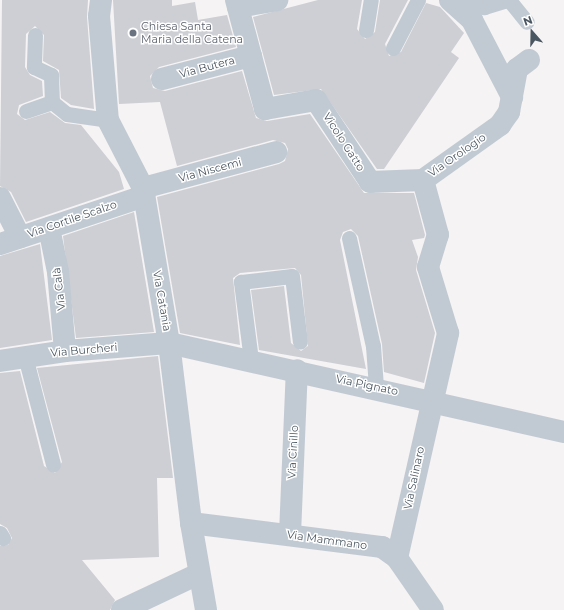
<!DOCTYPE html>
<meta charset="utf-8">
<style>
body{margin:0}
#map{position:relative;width:564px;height:610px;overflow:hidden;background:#f5f3f3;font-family:Montserrat,sans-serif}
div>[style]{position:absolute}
.building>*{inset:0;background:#cdcfd5}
.service>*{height:15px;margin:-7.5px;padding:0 7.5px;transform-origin:7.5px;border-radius:7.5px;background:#c1cad2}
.minor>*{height:22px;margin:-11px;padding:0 11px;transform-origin:11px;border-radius:11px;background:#c1cad2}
.dots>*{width:11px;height:11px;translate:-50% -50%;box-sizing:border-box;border:2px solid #fff;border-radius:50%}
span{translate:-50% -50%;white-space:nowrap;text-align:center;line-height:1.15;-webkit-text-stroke:3px #fff;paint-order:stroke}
.worship-label{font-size:11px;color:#5b616d}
.left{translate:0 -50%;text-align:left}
.street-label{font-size:11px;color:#4a5661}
.north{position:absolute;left:512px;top:12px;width:40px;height:40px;-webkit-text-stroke:3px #fff;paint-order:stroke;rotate:340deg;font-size:11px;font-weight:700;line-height:16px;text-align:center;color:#4a5661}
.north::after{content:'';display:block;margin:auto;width:14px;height:18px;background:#4a5661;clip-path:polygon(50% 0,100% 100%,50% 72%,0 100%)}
</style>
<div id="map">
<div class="building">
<div style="clip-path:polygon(2px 0,88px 0,87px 17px,94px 109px,71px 105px,61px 98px,59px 70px,43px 61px,44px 35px,35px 26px,26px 34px,25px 67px,30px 75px,42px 81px,43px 96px,19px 105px,17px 114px,25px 120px,50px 112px,65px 123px,81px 125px,119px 172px,124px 189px,26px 222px,11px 192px,0 186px)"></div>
<div style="clip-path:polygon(113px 0,172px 0,172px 6px,195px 2px,198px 20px,227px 15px,236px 47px,159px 67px,150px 76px,153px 88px,165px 91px,242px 71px,256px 118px,267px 121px,310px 114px,364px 193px,414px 193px,425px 235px,424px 238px,412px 240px,418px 257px,416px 270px,435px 333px,424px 383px,384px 372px,382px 344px,358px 236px,351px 229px,343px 232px,340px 240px,366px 369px,259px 350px,251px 290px,284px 286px,291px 343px,301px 351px,308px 346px,301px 275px,295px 268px,240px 273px,233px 278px,240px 345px,180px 333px,157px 197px,279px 164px,285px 161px,288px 149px,285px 143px,273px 140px,177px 166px,160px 102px,119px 104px)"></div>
<div style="clip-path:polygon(318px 0,362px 0,357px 29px,365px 39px,375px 32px,380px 0,408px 0,385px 44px,389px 56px,401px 52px,426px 3px,440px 7px,464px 33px,451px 52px,459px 58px,384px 169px,377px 169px,321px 89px,274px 95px,253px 17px)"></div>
<div style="clip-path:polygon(134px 212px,154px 332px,76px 338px,63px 236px)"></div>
<div style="clip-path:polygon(40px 244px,52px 340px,0 348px,0 256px)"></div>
<div style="clip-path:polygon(158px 356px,173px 478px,157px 478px,159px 557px,82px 560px,115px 600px,110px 610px,0 610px,0 546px,8px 545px,12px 538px,7px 528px,0 524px,0 373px,20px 371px,44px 466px,55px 473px,62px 462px,37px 368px)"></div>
</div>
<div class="service">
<div style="left:455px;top:0;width:30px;rotate:14deg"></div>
<div style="left:484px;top:7px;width:24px;rotate:-17deg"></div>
<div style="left:509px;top:0;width:28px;rotate:51deg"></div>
<div style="left:366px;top:30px;width:30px;rotate:-81deg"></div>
<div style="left:35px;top:35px;width:32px;rotate:92deg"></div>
<div style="left:34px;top:67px;width:19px;rotate:25deg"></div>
<div style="left:51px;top:75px;width:27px;rotate:88deg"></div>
<div style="left:393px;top:48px;width:54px;rotate:-62.5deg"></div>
<div style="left:26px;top:111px;width:28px;rotate:-19deg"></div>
<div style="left:52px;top:102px;width:19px;rotate:39deg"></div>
<div style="left:67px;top:114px;width:41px;rotate:8.3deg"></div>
<div style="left:349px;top:238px;width:111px;rotate:77.5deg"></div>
<div style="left:373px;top:346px;width:41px;rotate:85.8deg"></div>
<div style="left:25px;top:356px;width:112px;rotate:75.5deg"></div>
<div style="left:251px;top:360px;width:79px;rotate:-97.3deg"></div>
<div style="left:241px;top:282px;width:51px;rotate:-6.7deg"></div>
<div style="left:292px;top:276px;width:66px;rotate:83.1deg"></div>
<div style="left:0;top:533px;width:6px;rotate:59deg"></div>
</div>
<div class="minor">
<div style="left:101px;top:0;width:16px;rotate:97deg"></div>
<div style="left:99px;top:16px;width:104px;rotate:85.1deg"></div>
<div style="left:108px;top:120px;width:76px;rotate:62.8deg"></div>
<div style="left:143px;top:188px;width:157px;rotate:80.5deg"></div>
<div style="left:169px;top:343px;width:181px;rotate:83deg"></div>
<div style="left:191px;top:523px;width:88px;rotate:80.2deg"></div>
<div style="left:236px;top:0;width:113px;rotate:75.1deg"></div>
<div style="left:265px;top:109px;width:52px;rotate:-10deg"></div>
<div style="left:316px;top:100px;width:98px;rotate:56.6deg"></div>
<div style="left:370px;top:182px;width:53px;rotate:-2.2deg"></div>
<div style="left:450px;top:0;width:30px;rotate:42deg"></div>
<div style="left:472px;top:20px;width:87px;rotate:62.5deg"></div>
<div style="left:238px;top:7px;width:40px;rotate:-10deg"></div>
<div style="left:162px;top:79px;width:92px;rotate:-14.5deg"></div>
<div style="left:143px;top:188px;width:138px;rotate:-15.1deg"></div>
<div style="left:0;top:198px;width:44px;rotate:62.9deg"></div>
<div style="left:49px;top:228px;width:45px;rotate:78.4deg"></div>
<div style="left:58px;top:272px;width:79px;rotate:84.9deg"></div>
<div style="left:0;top:244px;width:152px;rotate:-18.4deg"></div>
<div style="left:0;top:361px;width:66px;rotate:-8.7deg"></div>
<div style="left:65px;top:351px;width:104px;rotate:-4.4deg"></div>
<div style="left:169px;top:343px;width:405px;rotate:12.7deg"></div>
<div style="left:191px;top:523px;width:193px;rotate:7.2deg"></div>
<div style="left:382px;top:547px;width:19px;rotate:36deg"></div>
<div style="left:397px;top:558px;width:63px;rotate:55.3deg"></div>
<div style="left:290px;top:534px;width:164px;rotate:-87.6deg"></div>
<div style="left:397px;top:558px;width:231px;rotate:-77.2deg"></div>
<div style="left:448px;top:333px;width:69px;rotate:-106.9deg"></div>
<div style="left:428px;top:267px;width:34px;rotate:-73deg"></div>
<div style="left:438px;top:235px;width:57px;rotate:-105.3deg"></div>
<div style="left:423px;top:180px;width:95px;rotate:-35.5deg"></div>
<div style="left:500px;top:125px;width:16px;rotate:-55deg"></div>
<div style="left:509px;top:112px;width:44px;rotate:-79.5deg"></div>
<div style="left:517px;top:69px;width:15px;rotate:-37deg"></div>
<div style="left:122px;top:610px;width:84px;rotate:-25.3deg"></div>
</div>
<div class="dots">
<div style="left:133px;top:33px;background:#6b7280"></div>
</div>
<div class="worship-label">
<span class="left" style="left:141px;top:33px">Chiesa Santa<br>Maria della Catena</span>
</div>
<div class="street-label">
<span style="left:207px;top:67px;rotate:-15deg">Via Butera</span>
<span style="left:344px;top:142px;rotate:57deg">Vicolo Gatto</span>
<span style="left:457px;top:155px;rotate:-35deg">Via Orologio</span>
<span style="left:210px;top:170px;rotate:-15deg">Via Niscemi</span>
<span style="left:72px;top:219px;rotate:-19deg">Via Cortile Scalzo</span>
<span style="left:59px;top:289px;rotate:-97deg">Via Calà</span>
<span style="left:162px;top:301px;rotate:80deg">Via Catania</span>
<span style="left:84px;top:350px;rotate:-5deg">Via Burcheri</span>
<span style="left:367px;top:385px;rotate:12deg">Via Pignato</span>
<span style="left:293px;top:452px;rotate:-87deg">Via Cinillo</span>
<span style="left:414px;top:478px;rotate:-78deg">Via Salinaro</span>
<span style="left:327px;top:540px;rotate:8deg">Via Mammano</span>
</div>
<div class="north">N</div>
</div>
